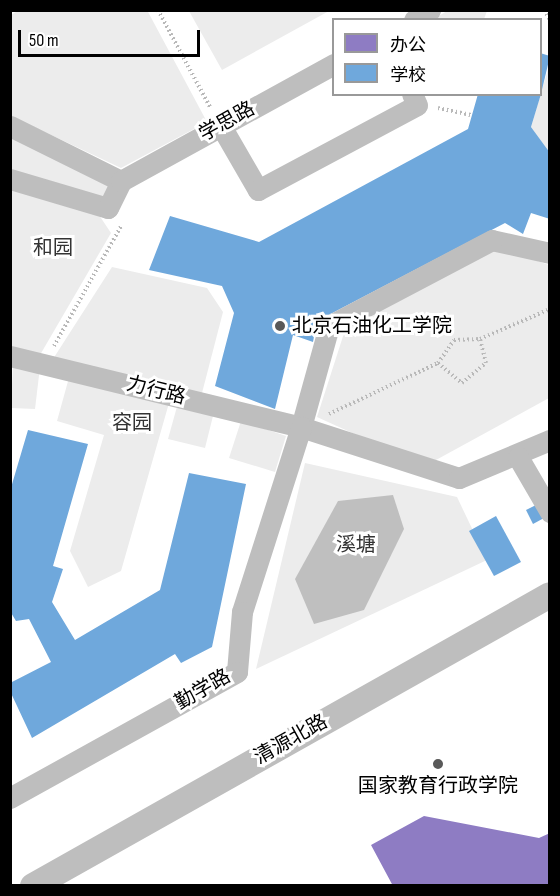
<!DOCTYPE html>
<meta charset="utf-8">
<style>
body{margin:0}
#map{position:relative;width:560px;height:896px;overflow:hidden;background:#fff;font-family:"Sofia Sans Condensed","Noto Sans SC",sans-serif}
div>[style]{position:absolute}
.green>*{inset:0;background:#ececec}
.water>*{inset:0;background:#bfbfbf}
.offices>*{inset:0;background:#8e7cc3}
.schools>*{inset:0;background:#6fa8dc}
.path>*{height:4px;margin-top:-2px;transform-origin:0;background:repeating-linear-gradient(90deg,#b9b9b9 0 1.5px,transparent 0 4.5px)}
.minor>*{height:21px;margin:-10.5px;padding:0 10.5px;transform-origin:10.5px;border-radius:10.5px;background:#bebebe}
.tertiary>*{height:26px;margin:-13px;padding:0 13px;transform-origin:13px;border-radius:13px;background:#bebebe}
.dots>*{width:16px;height:16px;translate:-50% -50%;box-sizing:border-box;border:3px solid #fff;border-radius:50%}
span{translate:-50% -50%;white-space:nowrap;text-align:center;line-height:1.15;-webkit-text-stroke:6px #fff;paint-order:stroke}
.street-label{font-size:20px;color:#000}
.park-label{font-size:20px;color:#333}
.poi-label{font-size:20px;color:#000}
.left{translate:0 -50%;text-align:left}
.frame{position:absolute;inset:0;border:12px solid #000;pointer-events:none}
.legend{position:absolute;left:332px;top:18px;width:210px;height:78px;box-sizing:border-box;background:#fff;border:2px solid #999;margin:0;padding:8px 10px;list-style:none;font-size:18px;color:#000}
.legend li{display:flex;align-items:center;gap:12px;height:30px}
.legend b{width:30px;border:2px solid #999}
.scale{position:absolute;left:18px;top:30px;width:182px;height:27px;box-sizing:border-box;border:3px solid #000;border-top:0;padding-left:8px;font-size:18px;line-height:21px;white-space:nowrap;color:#000;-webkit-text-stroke:4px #fff;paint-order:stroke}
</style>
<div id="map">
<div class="green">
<div style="clip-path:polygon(19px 10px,147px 10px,207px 122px,121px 168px,11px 116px,11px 15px)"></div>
<div style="clip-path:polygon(189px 11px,329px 11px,222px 70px)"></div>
<div style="clip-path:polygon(447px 11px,487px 11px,484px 19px,432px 20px)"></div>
<div style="clip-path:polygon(549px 66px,549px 153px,531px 127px)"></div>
<div style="clip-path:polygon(10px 126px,121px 181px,108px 208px,11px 179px)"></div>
<div style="clip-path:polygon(10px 188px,97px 212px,111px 233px,40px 355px,11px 346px)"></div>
<div style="clip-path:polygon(498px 247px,549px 265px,549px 398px,425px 466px,317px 417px,346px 327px)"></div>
<div style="clip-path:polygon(112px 267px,207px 288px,223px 312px,202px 393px,53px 359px)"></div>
<div style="clip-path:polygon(13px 363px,40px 367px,35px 409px,11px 408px)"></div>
<div style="clip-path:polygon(70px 374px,169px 403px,121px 571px,88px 587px,70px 551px,104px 435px,57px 421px)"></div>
<div style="clip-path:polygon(178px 403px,214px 412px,205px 448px,168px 439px)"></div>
<div style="clip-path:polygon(241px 421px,286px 436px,275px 472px,229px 458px)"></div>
<div style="clip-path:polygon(305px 463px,457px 497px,487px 560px,256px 669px)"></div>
</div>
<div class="water">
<div style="clip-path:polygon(393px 495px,404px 529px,364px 610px,314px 624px,295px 579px,338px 501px)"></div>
</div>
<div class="offices">
<div style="clip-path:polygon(424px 816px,539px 838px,550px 833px,550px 886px,393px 886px,371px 845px)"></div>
</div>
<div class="schools">
<div style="clip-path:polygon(540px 53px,550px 56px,541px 94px,540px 94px)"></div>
<div style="clip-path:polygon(478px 94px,541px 94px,531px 127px,550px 153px,550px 219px,531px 213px,523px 234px,505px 223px,317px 321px,313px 342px,293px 335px,275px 409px,215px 386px,234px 313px,222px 286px,149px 270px,170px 216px,259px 242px,468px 129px)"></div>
<div style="clip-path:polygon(28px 430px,88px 444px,53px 566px,63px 569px,52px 602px,75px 640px,160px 590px,189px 473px,246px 484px,212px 647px,181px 663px,175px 654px,32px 738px,10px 691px,10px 683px,51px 662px,29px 619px,16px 621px,10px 611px,10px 491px)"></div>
<div style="clip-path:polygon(536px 505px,544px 518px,533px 524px,526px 510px)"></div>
<div style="clip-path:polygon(496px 516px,521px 562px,494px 576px,469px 531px)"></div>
</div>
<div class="path">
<div style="left:158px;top:10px;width:110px;rotate:61.8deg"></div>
<div style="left:544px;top:10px;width:12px;rotate:59deg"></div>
<div style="left:438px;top:108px;width:35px;rotate:12deg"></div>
<div style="left:54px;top:346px;width:137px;rotate:-60.8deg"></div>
<div style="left:438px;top:363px;width:31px;rotate:40deg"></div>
<div style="left:462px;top:383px;width:31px;rotate:-40deg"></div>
<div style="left:486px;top:363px;width:25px;rotate:-104deg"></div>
<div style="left:329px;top:414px;width:120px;rotate:-25.1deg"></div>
<div style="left:438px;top:363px;width:28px;rotate:-55deg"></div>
<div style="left:454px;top:340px;width:26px;rotate:-2deg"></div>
<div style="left:480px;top:339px;width:76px;rotate:-23.2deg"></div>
</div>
<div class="minor">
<div style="left:414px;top:20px;width:19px;rotate:-32deg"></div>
<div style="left:10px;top:126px;width:124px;rotate:26.4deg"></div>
<div style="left:221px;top:126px;width:74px;rotate:60deg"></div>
<div style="left:258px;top:190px;width:180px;rotate:-28.1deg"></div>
<div style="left:417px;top:105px;width:12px;rotate:-114deg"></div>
<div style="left:10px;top:179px;width:102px;rotate:16.5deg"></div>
<div style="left:108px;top:208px;width:30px;rotate:-64deg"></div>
<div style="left:121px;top:181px;width:243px;rotate:-28.8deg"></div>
<div style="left:550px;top:253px;width:59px;rotate:-167.4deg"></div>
<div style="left:492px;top:240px;width:184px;rotate:152.2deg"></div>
<div style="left:329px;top:326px;width:105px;rotate:105.5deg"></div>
<div style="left:301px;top:427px;width:166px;rotate:17.9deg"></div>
<div style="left:459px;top:478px;width:99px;rotate:-22.7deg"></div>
<div style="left:10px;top:356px;width:300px;rotate:13.7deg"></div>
<div style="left:301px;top:427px;width:194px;rotate:107.7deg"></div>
<div style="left:242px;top:612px;width:60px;rotate:94.8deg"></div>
<div style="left:237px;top:672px;width:260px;rotate:151deg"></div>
<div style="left:518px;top:457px;width:64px;rotate:59.8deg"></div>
</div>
<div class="tertiary">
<div style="left:33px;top:886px;width:593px;rotate:-29.37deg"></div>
</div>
<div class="dots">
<div style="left:280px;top:326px;background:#595959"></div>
<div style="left:438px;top:764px;background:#595959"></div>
</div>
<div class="street-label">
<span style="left:227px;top:122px;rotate:-29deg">学思路</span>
<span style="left:156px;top:391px;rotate:14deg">力行路</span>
<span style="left:203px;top:690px;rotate:-30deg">勤学路</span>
<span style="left:291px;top:740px;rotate:-29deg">清源北路</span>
</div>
<div class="park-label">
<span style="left:53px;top:248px">和园</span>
<span style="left:132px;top:423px">容园</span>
<span style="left:356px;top:545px">溪塘</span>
</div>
<div class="poi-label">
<span class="left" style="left:292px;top:326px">北京石油化工学院</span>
<span style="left:438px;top:786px">国家教育行政学院</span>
</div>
<div class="frame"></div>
<ul class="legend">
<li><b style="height:16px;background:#8e7cc3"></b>办公</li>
<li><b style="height:16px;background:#6fa8dc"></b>学校</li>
</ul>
<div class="scale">50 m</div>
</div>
